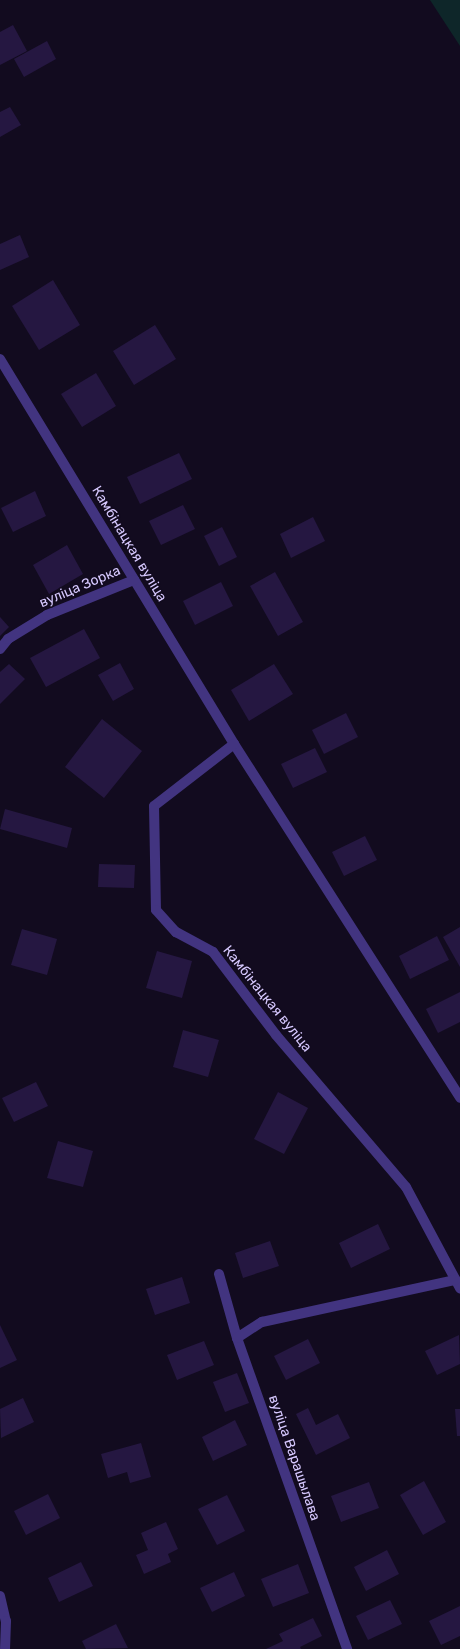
<!DOCTYPE html>
<meta charset="utf-8">
<style>
body{margin:0}
#map{position:relative;width:460px;height:1649px;overflow:hidden;background:#120b1f;font-family:Rubik,sans-serif}
div>[style]{position:absolute}
.green>*{inset:0;background:#0e2629}
.building>*{inset:0;background:#251741}
.minor>*{height:10px;margin:-5px;padding:0 5px;transform-origin:5px;border-radius:5px;background:#423480}
span{translate:-50% -50%;white-space:nowrap;text-align:center;line-height:1.15;-webkit-text-stroke:3px #120b1f;paint-order:stroke}
.street-label{font-size:14px;color:#d7c9ff}
</style>
<div id="map">
<div class="green">
<div style="clip-path:polygon(430px 0,460px 0,460px 46px)"></div>
</div>
<div class="building">
<div style="clip-path:polygon(13px 25px,27px 51px,0 65px,0 32px)"></div>
<div style="clip-path:polygon(47px 41px,56px 59px,24px 77px,14px 59px)"></div>
<div style="clip-path:polygon(10px 107px,21px 125px,0 137px,0 112px)"></div>
<div style="clip-path:polygon(20px 235px,29px 257px,0 270px,0 244px)"></div>
<div style="clip-path:polygon(53px 280px,80px 325px,39px 350px,12px 306px)"></div>
<div style="clip-path:polygon(155px 325px,176px 359px,134px 385px,113px 351px)"></div>
<div style="clip-path:polygon(96px 373px,116px 406px,82px 427px,61px 394px)"></div>
<div style="clip-path:polygon(179px 453px,192px 479px,140px 504px,127px 477px)"></div>
<div style="clip-path:polygon(35px 491px,46px 516px,13px 532px,1px 508px)"></div>
<div style="clip-path:polygon(183px 505px,195px 529px,161px 545px,149px 521px)"></div>
<div style="clip-path:polygon(313px 517px,325px 541px,291px 558px,280px 534px)"></div>
<div style="clip-path:polygon(222px 527px,237px 557px,219px 566px,204px 536px)"></div>
<div style="clip-path:polygon(67px 545px,83px 574px,49px 594px,33px 565px)"></div>
<div style="clip-path:polygon(275px 572px,303px 622px,278px 636px,250px 586px)"></div>
<div style="clip-path:polygon(221px 582px,233px 606px,195px 625px,183px 601px)"></div>
<div style="clip-path:polygon(0 617px,9px 627px,0 636px)"></div>
<div style="clip-path:polygon(84px 629px,100px 658px,46px 687px,30px 658px)"></div>
<div style="clip-path:polygon(120px 663px,134px 689px,113px 701px,98px 675px)"></div>
<div style="clip-path:polygon(9px 664px,25px 679px,0 704px,0 672px)"></div>
<div style="clip-path:polygon(274px 664px,293px 694px,249px 721px,231px 690px)"></div>
<div style="clip-path:polygon(346px 713px,358px 737px,324px 754px,312px 730px)"></div>
<div style="clip-path:polygon(102px 719px,142px 751px,104px 798px,65px 767px)"></div>
<div style="clip-path:polygon(315px 748px,327px 772px,293px 788px,281px 764px)"></div>
<div style="clip-path:polygon(5px 809px,72px 828px,67px 848px,0 829px)"></div>
<div style="clip-path:polygon(365px 836px,377px 860px,344px 876px,332px 852px)"></div>
<div style="clip-path:polygon(99px 864px,135px 865px,134px 888px,98px 887px)"></div>
<div style="clip-path:polygon(460px 927px,460px 967px,443px 937px)"></div>
<div style="clip-path:polygon(22px 929px,57px 939px,47px 975px,11px 965px)"></div>
<div style="clip-path:polygon(437px 936px,449px 960px,410px 979px,399px 956px)"></div>
<div style="clip-path:polygon(157px 951px,192px 961px,182px 998px,146px 988px)"></div>
<div style="clip-path:polygon(460px 992px,460px 1022px,438px 1033px,426px 1009px)"></div>
<div style="clip-path:polygon(183px 1030px,219px 1040px,208px 1077px,173px 1067px)"></div>
<div style="clip-path:polygon(36px 1082px,48px 1106px,14px 1122px,2px 1098px)"></div>
<div style="clip-path:polygon(278px 1092px,308px 1108px,284px 1154px,254px 1139px)"></div>
<div style="clip-path:polygon(58px 1141px,93px 1151px,83px 1187px,47px 1178px)"></div>
<div style="clip-path:polygon(378px 1224px,390px 1249px,351px 1268px,339px 1243px)"></div>
<div style="clip-path:polygon(270px 1241px,279px 1266px,243px 1278px,235px 1253px)"></div>
<div style="clip-path:polygon(182px 1277px,190px 1303px,155px 1315px,146px 1289px)"></div>
<div style="clip-path:polygon(0 1325px,17px 1360px,0 1368px)"></div>
<div style="clip-path:polygon(459px 1335px,460px 1364px,437px 1375px,425px 1351px)"></div>
<div style="clip-path:polygon(308px 1339px,320px 1363px,286px 1380px,274px 1356px)"></div>
<div style="clip-path:polygon(204px 1341px,214px 1365px,177px 1380px,167px 1355px)"></div>
<div style="clip-path:polygon(237px 1373px,249px 1403px,225px 1412px,213px 1382px)"></div>
<div style="clip-path:polygon(23px 1398px,34px 1422px,1px 1438px,0 1409px)"></div>
<div style="clip-path:polygon(308px 1408px,316px 1425px,338px 1414px,350px 1438px,316px 1455px,296px 1414px)"></div>
<div style="clip-path:polygon(455px 1409px,460px 1409px,460px 1436px,457px 1436px)"></div>
<div style="clip-path:polygon(235px 1420px,247px 1445px,213px 1461px,202px 1437px)"></div>
<div style="clip-path:polygon(141px 1443px,151px 1477px,130px 1483px,127px 1472px,108px 1478px,101px 1454px)"></div>
<div style="clip-path:polygon(424px 1481px,446px 1522px,423px 1535px,400px 1495px)"></div>
<div style="clip-path:polygon(369px 1482px,379px 1508px,341px 1522px,331px 1496px)"></div>
<div style="clip-path:polygon(48px 1494px,60px 1518px,26px 1535px,14px 1511px)"></div>
<div style="clip-path:polygon(227px 1495px,245px 1531px,217px 1545px,198px 1509px)"></div>
<div style="clip-path:polygon(166px 1522px,178px 1549px,168px 1554px,171px 1562px,144px 1574px,136px 1555px,148px 1550px,141px 1533px)"></div>
<div style="clip-path:polygon(387px 1550px,399px 1574px,366px 1591px,354px 1567px)"></div>
<div style="clip-path:polygon(81px 1562px,93px 1586px,59px 1602px,48px 1578px)"></div>
<div style="clip-path:polygon(298px 1564px,309px 1593px,273px 1607px,261px 1579px)"></div>
<div style="clip-path:polygon(234px 1572px,245px 1596px,212px 1612px,200px 1588px)"></div>
<div style="clip-path:polygon(390px 1600px,402px 1624px,368px 1640px,356px 1616px)"></div>
<div style="clip-path:polygon(460px 1606px,460px 1636px,441px 1645px,429px 1621px)"></div>
<div style="clip-path:polygon(313px 1618px,322px 1636px,300px 1647px,301px 1649px,266px 1649px,283px 1641px,279px 1634px)"></div>
<div style="clip-path:polygon(116px 1624px,128px 1648px,86px 1649px,82px 1641px)"></div>
</div>
<div class="minor">
<div style="left:0;top:359px;width:451px;rotate:58.7deg"></div>
<div style="left:234px;top:744px;width:420px;rotate:57.4deg"></div>
<div style="left:0;top:649px;width:13px;rotate:-51deg"></div>
<div style="left:8px;top:639px;width:46px;rotate:-31.6deg"></div>
<div style="left:47px;top:615px;width:94px;rotate:-21.9deg"></div>
<div style="left:234px;top:744px;width:101px;rotate:142.2deg"></div>
<div style="left:154px;top:806px;width:104px;rotate:88.9deg"></div>
<div style="left:156px;top:910px;width:30px;rotate:48deg"></div>
<div style="left:176px;top:932px;width:42px;rotate:28.4deg"></div>
<div style="left:213px;top:952px;width:104px;rotate:52.8deg"></div>
<div style="left:276px;top:1035px;width:200px;rotate:49.5deg"></div>
<div style="left:406px;top:1187px;width:115px;rotate:61.9deg"></div>
<div style="left:219px;top:1274px;width:66px;rotate:74.3deg"></div>
<div style="left:237px;top:1338px;width:330px;rotate:70.5deg"></div>
<div style="left:237px;top:1338px;width:30px;rotate:-33deg"></div>
<div style="left:262px;top:1322px;width:198px;rotate:-12.3deg"></div>
<div style="left:0;top:1596px;width:26px;rotate:77deg"></div>
<div style="left:6px;top:1621px;width:28px;rotate:92deg"></div>
</div>
<div class="street-label">
<span style="left:129px;top:544px;rotate:59deg">Камбінацкая вуліца</span>
<span style="left:80px;top:587px;rotate:-23deg">вуліца Зорка</span>
<span style="left:267px;top:999px;rotate:51deg">Камбінацкая вуліца</span>
<span style="left:294px;top:1458px;rotate:71deg">вуліца Варашылава</span>
</div>
</div>
